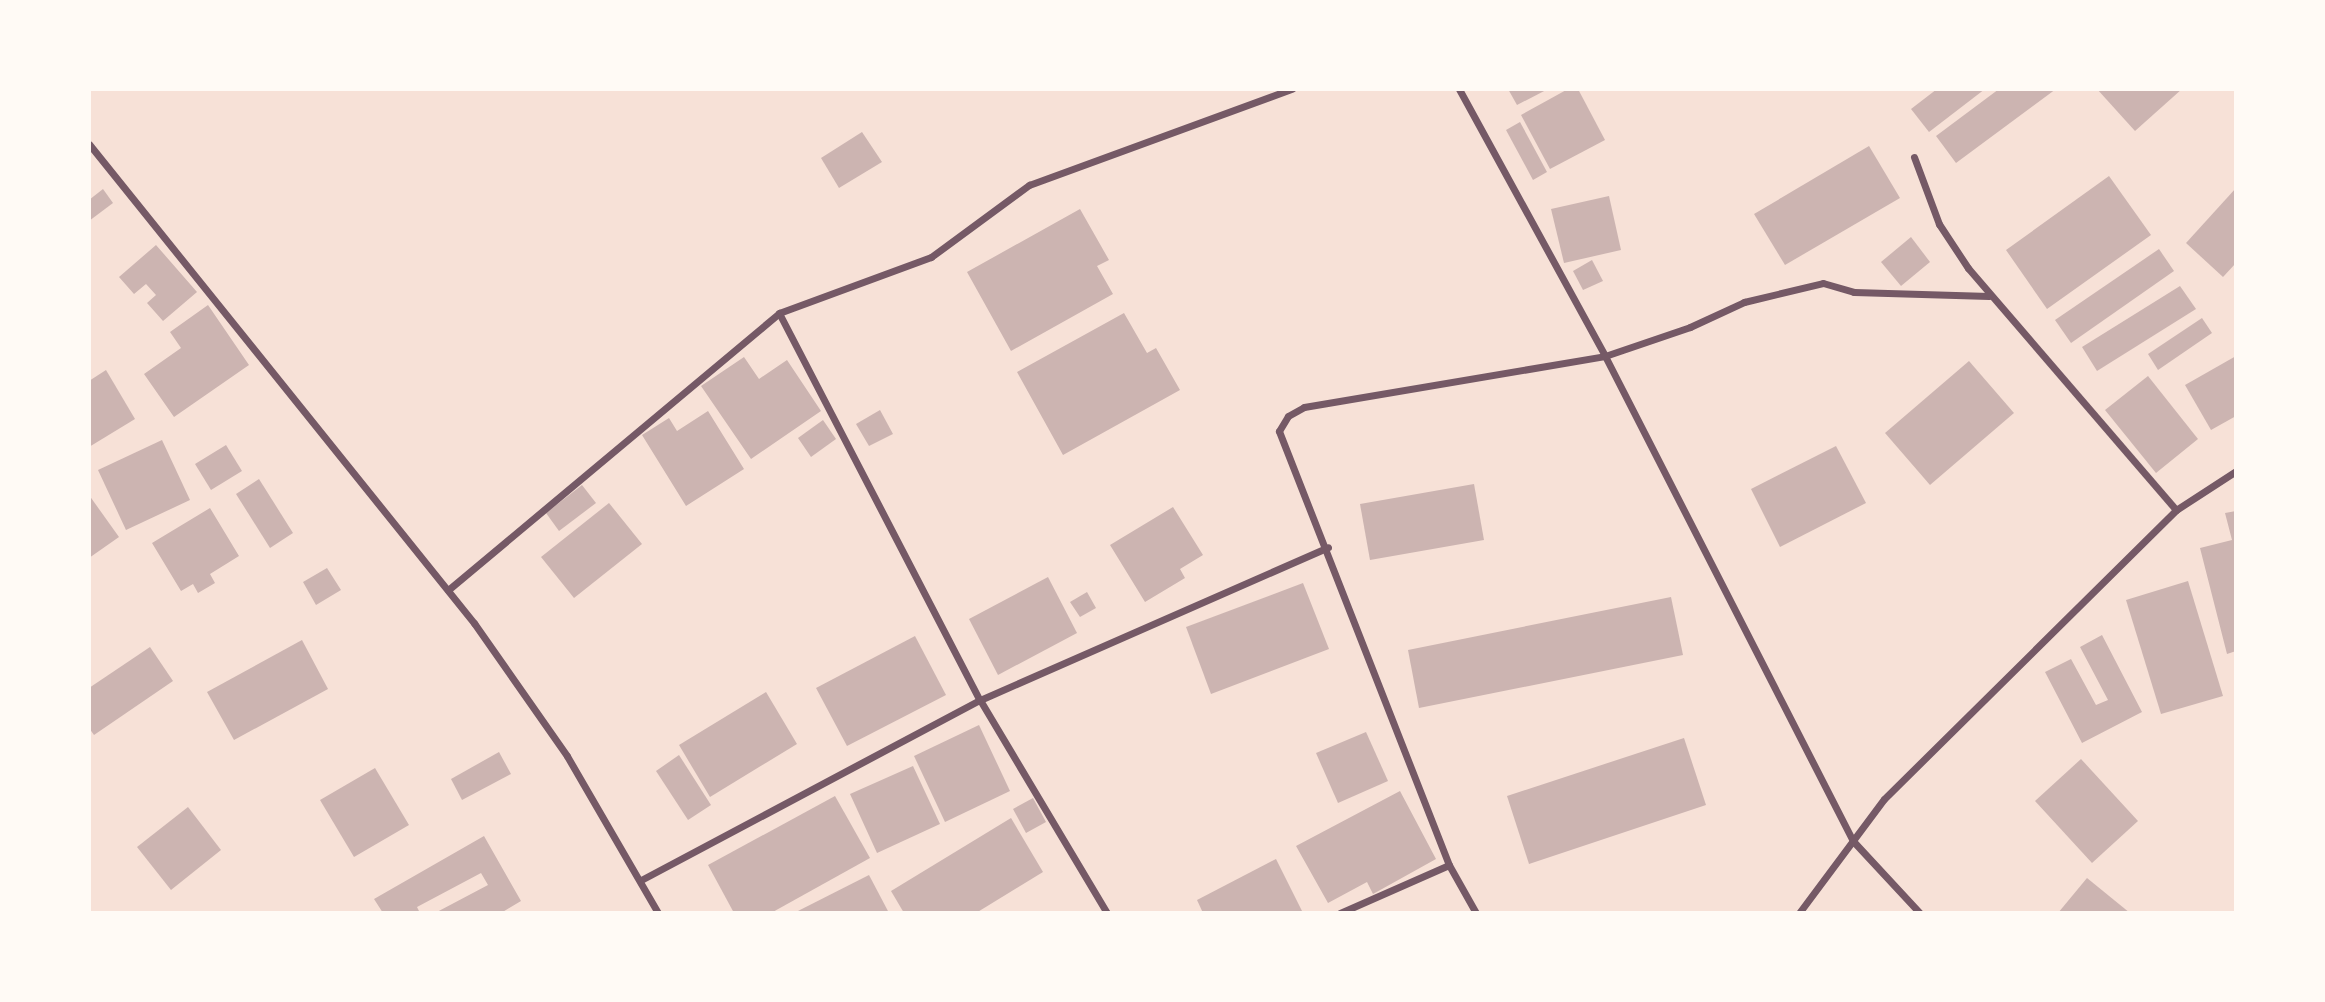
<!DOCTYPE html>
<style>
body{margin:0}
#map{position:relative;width:2325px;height:1002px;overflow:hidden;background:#f7e1d7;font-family:"Nunito Sans",sans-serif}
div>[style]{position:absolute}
.building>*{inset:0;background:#ccb4b1}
.minor>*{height:7px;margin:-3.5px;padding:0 3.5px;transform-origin:3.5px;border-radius:3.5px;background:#755966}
span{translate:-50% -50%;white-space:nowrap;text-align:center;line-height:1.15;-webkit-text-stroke:7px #fffaf5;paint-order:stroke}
.frame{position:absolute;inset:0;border:91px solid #fffaf5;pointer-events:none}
</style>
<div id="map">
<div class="building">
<div style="clip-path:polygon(1508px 89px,1548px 89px,1517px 105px)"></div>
<div style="clip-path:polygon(1568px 89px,1578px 89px,1605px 140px,1550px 169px,1521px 115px)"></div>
<div style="clip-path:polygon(1937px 89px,1985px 89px,1929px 132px,1911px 109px)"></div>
<div style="clip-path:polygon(1999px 89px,2056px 89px,1956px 163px,1936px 136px)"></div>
<div style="clip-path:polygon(2097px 89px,2182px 89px,2135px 131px)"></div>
<div style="clip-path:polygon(1520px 122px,1547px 172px,1533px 180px,1506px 130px)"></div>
<div style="clip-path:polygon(862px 132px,882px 162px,839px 188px,821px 158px)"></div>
<div style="clip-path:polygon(1869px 146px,1900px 198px,1785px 265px,1754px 214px)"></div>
<div style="clip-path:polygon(2109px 176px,2151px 235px,2047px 309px,2006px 250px)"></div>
<div style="clip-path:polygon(2236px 188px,2236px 263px,2223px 277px,2186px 243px)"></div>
<div style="clip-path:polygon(103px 189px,113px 203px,89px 221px,89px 200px)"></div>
<div style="clip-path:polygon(1609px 196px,1621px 250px,1564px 263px,1551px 209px)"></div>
<div style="clip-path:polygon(1080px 209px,1109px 260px,1097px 266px,1113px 294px,1011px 351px,967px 272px)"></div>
<div style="clip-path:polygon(1911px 237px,1930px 262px,1901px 286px,1881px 262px)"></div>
<div style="clip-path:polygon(156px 245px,197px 292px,163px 321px,147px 303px,156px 295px,146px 284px,134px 294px,119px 277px)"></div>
<div style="clip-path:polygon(2159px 249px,2174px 271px,2071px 343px,2055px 320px)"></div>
<div style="clip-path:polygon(1592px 260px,1603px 281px,1583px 290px,1573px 271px)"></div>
<div style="clip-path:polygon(2180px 286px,2196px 309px,2097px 371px,2082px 347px)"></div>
<div style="clip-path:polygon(208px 305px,249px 365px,174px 417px,144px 374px,181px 348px,170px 332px)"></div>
<div style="clip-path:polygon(1124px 313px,1147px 353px,1156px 348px,1180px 390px,1063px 455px,1017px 372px)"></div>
<div style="clip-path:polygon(2202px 318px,2212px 333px,2158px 370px,2148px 354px)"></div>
<div style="clip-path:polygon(2236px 356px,2236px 416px,2211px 430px,2185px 385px)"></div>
<div style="clip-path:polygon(744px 357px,759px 379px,787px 360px,821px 411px,751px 459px,701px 386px)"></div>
<div style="clip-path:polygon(1969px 361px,2014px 413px,1930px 485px,1885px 433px)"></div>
<div style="clip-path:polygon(106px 370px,135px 419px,89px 447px,89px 381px)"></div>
<div style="clip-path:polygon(2148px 376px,2198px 439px,2156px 473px,2105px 410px)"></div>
<div style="clip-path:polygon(880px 410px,893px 434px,869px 446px,856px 424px)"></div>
<div style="clip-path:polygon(708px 411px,744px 469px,686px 506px,642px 435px,669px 418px,677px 431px)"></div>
<div style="clip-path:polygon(823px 420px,836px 439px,811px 457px,798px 438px)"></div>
<div style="clip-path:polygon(162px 440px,190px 500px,126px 530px,98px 470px)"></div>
<div style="clip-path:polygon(226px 445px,242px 471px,211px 490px,195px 464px)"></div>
<div style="clip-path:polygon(1836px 446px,1866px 503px,1780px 547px,1751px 489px)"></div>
<div style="clip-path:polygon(259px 479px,293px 533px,270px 548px,236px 494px)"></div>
<div style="clip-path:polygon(1474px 484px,1484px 540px,1370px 560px,1360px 504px)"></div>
<div style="clip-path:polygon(582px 485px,596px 503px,559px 531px,546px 513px)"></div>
<div style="clip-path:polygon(89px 495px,119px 537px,89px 558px)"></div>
<div style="clip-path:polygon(609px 503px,642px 544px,574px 598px,541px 557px)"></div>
<div style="clip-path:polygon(1173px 507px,1203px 555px,1180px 569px,1185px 578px,1145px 602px,1110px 545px)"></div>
<div style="clip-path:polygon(210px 508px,239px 556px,210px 574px,215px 583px,198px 593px,193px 584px,181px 591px,152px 543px)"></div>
<div style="clip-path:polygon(2236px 511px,2236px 651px,2227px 654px,2200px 548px,2232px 540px,2225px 513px)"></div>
<div style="clip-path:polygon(327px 568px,341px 590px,316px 605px,303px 582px)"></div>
<div style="clip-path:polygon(1048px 577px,1077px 633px,998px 675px,969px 619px)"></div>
<div style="clip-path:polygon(2188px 581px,2223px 696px,2161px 714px,2126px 600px)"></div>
<div style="clip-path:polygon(1303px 583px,1329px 649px,1211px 694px,1186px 627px)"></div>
<div style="clip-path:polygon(1087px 592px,1096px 608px,1080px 617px,1070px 602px)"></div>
<div style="clip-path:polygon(1671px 597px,1683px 655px,1419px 708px,1408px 650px)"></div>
<div style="clip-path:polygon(2102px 635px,2142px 712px,2082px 743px,2045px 672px,2071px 659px,2096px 705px,2108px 700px,2080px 647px)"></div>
<div style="clip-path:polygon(915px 636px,946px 695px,847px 746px,816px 688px)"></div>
<div style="clip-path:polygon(302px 640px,328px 689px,234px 740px,207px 692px)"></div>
<div style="clip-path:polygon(150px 647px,173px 681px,94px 735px,89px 728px,89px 688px)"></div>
<div style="clip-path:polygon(766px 692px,797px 744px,710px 797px,679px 745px)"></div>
<div style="clip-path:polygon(979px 725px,1010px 791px,945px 822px,914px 756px)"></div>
<div style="clip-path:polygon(1366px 732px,1388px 781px,1338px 803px,1316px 753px)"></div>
<div style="clip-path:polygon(1684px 738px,1706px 805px,1529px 864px,1507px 796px)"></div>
<div style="clip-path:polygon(499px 752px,511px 774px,462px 800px,451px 779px)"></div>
<div style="clip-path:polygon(679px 755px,711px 805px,688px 820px,656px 771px)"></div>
<div style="clip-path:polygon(2081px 759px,2138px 821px,2092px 863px,2035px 801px)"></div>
<div style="clip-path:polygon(913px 766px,940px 824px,877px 853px,850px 794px)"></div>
<div style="clip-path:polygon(375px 768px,409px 825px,354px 857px,320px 800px)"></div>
<div style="clip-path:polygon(1400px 791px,1436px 859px,1373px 894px,1367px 882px,1328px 903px,1296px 846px)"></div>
<div style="clip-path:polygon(835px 796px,870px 858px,771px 913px,734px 913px,708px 865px)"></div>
<div style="clip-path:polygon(1033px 798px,1046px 822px,1026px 833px,1013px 809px)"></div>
<div style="clip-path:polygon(188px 807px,221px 850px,171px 890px,137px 847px)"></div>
<div style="clip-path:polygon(1011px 818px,1043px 872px,976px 913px,904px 913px,891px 891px)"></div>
<div style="clip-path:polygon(484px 836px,521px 901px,501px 913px,435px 913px,488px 885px,481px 873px,417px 907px,420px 913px,383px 913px,374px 899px)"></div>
<div style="clip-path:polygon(1276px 859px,1303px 913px,1203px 913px,1197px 900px)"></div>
<div style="clip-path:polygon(869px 875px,889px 913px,794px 913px)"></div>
<div style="clip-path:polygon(2087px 878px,2130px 913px,2058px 913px)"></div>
</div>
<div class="minor">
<div style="left:1459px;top:89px;width:304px;rotate:61.3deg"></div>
<div style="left:1605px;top:356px;width:545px;rotate:62.92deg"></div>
<div style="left:1853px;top:841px;width:98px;rotate:47.1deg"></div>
<div style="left:89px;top:144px;width:615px;rotate:51.21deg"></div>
<div style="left:474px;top:623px;width:162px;rotate:55deg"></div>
<div style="left:567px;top:756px;width:181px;rotate:59.9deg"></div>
<div style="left:1914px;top:157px;width:72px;rotate:69.5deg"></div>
<div style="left:1939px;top:224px;width:53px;rotate:56.6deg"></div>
<div style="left:1968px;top:268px;width:319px;rotate:49.3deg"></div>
<div style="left:779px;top:313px;width:436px;rotate:62.6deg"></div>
<div style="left:980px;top:700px;width:248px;rotate:59.2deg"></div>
<div style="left:448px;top:590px;width:432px;rotate:-39.9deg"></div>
<div style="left:779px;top:313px;width:162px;rotate:-20.2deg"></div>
<div style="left:931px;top:257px;width:122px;rotate:-36.3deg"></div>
<div style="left:1029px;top:185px;width:280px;rotate:-20.1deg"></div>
<div style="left:641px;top:880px;width:384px;rotate:-28deg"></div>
<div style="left:980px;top:700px;width:380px;rotate:-23.7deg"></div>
<div style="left:1340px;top:913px;width:119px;rotate:-23.8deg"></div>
<div style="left:1476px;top:913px;width:55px;rotate:-119.4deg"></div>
<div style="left:1449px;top:865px;width:466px;rotate:-111.4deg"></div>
<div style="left:1279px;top:431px;width:17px;rotate:-59deg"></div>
<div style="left:1288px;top:416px;width:18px;rotate:-29deg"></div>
<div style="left:1304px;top:407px;width:305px;rotate:-9.6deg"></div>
<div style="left:1605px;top:356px;width:90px;rotate:-18.8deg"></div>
<div style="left:1690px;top:327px;width:60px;rotate:-24.8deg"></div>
<div style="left:1744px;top:302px;width:81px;rotate:-13.5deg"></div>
<div style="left:1823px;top:283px;width:32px;rotate:16deg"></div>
<div style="left:1854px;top:292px;width:135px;rotate:1.7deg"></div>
<div style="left:1799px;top:913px;width:142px;rotate:-53.3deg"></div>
<div style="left:1884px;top:799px;width:411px;rotate:-44.7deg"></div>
<div style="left:2176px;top:510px;width:72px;rotate:-33deg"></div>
</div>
<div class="frame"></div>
</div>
